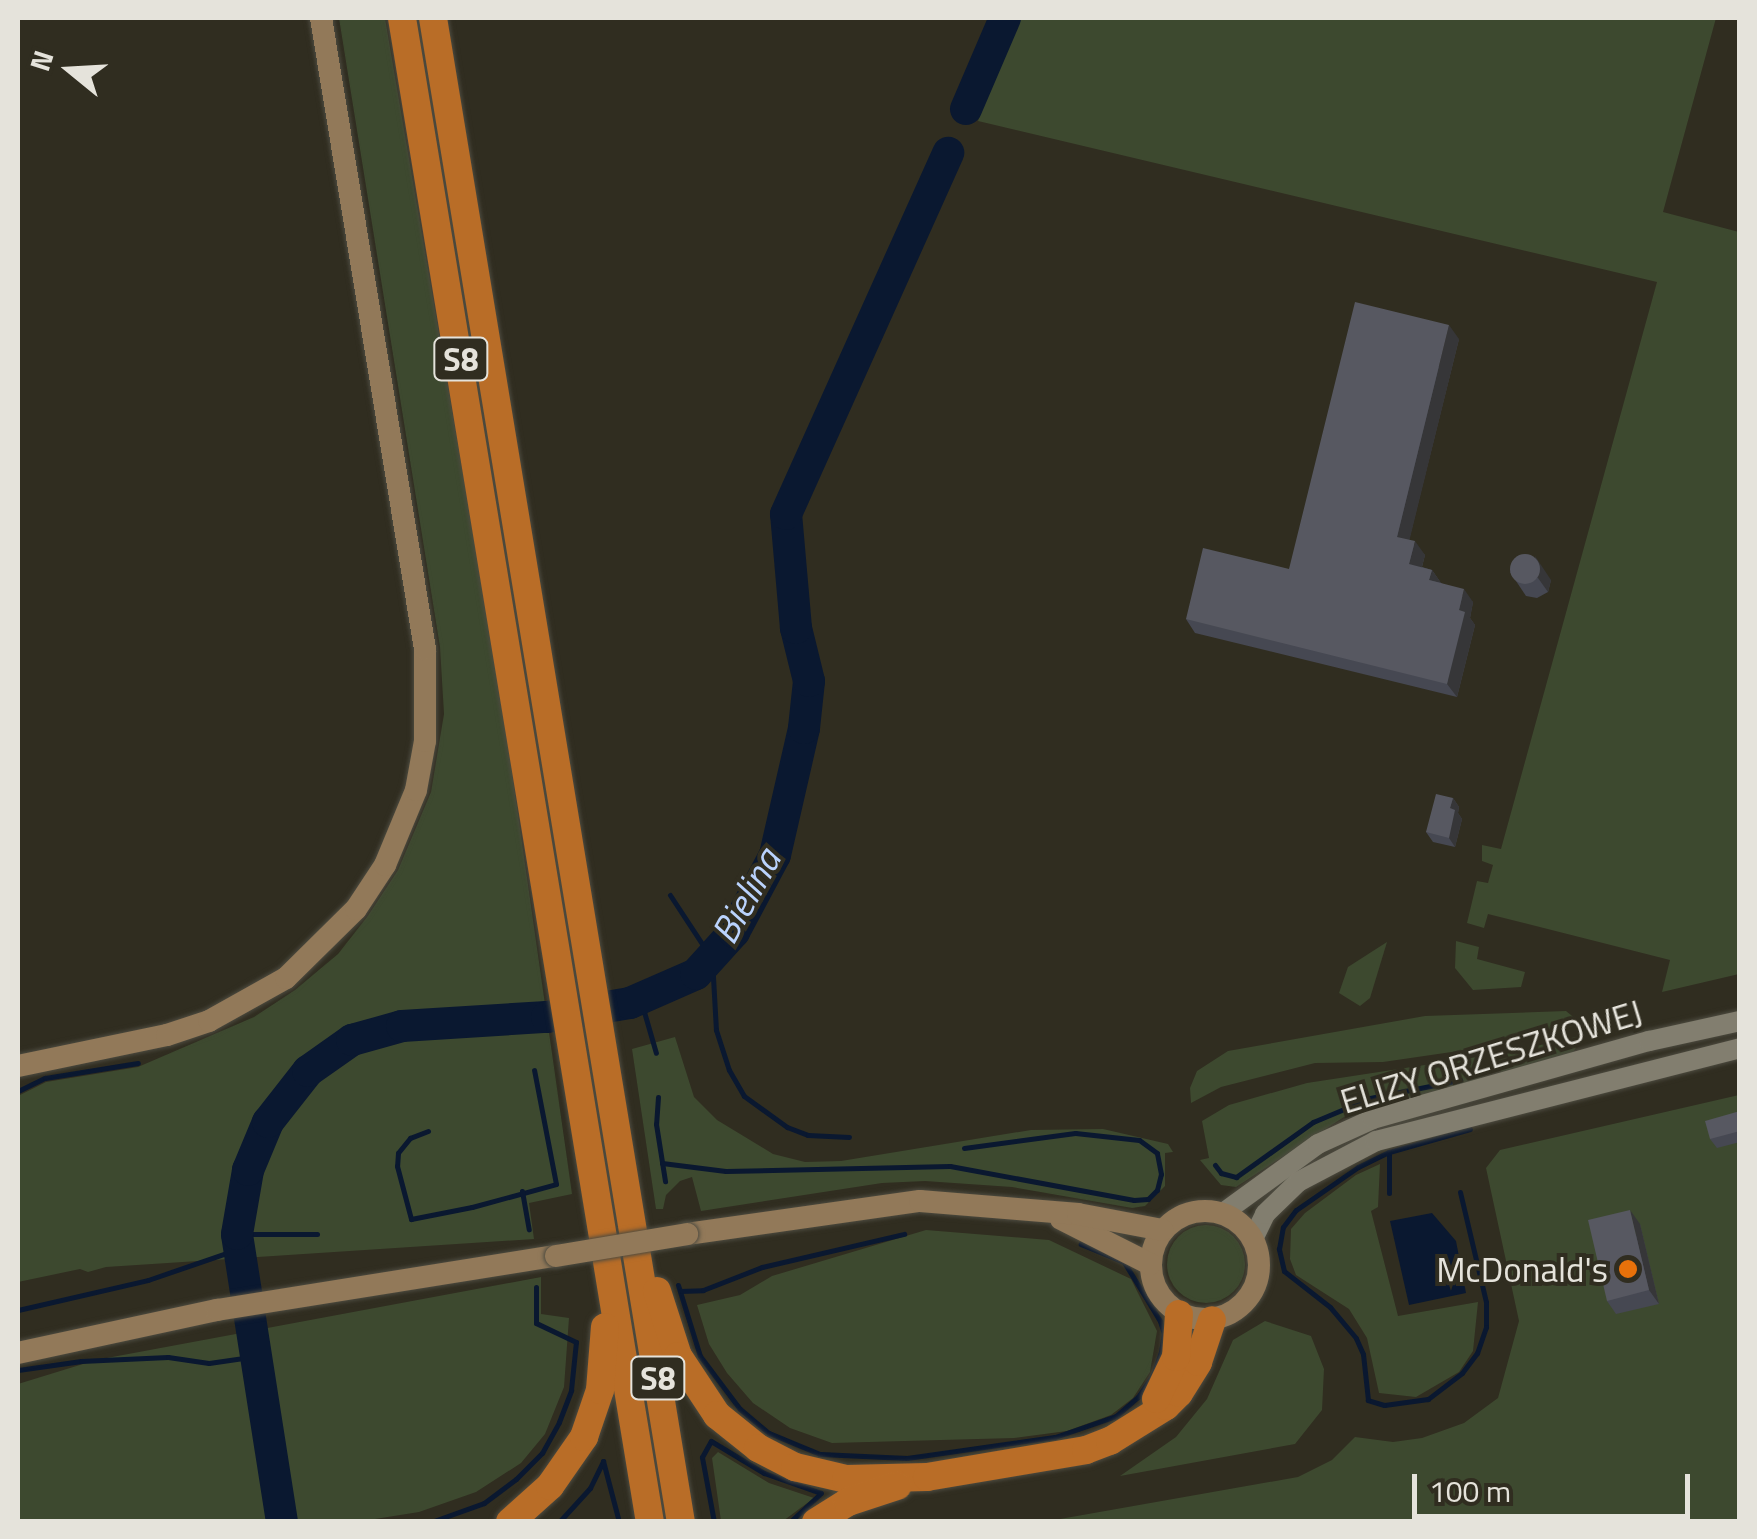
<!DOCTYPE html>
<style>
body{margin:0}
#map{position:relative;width:1757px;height:1539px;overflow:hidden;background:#302d20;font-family:"Titillium Web",sans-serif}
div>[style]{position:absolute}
.green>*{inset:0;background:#3d492f}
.round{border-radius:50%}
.water>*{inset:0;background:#0a1830}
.stream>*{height:5px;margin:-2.5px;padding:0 2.5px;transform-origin:2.5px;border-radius:2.5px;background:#0a1830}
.river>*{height:32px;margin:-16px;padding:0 16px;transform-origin:16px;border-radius:16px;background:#0a1830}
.roads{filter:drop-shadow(0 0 2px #4d4b40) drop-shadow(0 0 2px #4d4b40)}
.tertiary>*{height:20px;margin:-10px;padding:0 10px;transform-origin:10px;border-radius:10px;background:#827e6f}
.secondary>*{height:22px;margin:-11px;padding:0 11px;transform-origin:11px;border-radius:11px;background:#927959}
.secondary>.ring{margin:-11px;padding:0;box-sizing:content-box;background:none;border:22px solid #927959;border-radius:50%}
.motorway>*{height:28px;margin:-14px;padding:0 14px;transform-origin:14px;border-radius:14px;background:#b96d27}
.bridges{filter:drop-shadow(0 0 2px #4d4b40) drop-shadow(0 0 2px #4d4b40)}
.secondary-bridge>*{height:22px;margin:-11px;padding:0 11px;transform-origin:11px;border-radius:11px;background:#927959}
.wall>*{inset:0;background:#464852}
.shaded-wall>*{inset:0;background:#363638}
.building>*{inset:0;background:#575861}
.dots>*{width:28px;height:28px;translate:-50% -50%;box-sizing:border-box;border:5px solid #302d20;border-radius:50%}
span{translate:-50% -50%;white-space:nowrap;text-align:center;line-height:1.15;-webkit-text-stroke:8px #302d20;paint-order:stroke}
.shield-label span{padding:2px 8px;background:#302d20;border:2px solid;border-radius:8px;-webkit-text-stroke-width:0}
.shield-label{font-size:32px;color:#e5e3db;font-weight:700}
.street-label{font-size:35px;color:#e5e3db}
.poi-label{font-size:35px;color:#e5e3db}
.right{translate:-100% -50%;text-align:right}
.water-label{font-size:38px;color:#bad3fd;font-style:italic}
.frame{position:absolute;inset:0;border:20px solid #e5e3db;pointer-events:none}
.north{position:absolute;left:20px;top:20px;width:100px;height:100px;-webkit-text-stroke:8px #302d20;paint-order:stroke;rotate:288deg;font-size:28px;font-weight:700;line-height:40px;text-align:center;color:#e5e3db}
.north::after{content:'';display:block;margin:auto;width:35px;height:45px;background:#e5e3db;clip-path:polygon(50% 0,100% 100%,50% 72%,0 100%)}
.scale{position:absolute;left:1412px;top:1474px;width:278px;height:45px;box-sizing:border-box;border:5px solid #e5e3db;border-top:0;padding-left:12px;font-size:30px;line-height:35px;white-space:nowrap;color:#e5e3db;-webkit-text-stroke:8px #302d20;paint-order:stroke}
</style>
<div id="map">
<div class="green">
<div style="clip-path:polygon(339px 18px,385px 18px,502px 702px,572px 1194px,529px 1203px,534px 1239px,106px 1267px,88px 1272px,80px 1269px,18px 1282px,18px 1096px,46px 1082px,138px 1067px,254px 1017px,295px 990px,338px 954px,367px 917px,398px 870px,431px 792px,444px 714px,440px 647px)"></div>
<div style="clip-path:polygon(1015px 18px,1716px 18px,1663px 212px,1739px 232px,1739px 974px,1662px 992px,1670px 960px,1488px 914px,1484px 928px,1467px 923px,1477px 881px,1488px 883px,1493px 865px,1482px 861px,1482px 845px,1501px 849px,1657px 282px,978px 121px)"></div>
<div style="clip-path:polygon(1456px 941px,1479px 947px,1477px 959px,1525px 972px,1521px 987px,1473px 990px,1455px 968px)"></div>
<div style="clip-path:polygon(1387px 942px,1370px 998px,1360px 1006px,1339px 993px,1348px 967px)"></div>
<div style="clip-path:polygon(1566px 1011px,1582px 1024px,1486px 1047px,1383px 1062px,1315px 1063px,1221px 1087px,1191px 1103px,1190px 1088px,1197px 1071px,1228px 1051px,1425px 1016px)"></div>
<div style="clip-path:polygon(1584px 1035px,1570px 1057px,1502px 1077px,1497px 1055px)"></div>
<div style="clip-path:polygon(675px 1037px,694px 1097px,717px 1120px,773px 1154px,805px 1162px,841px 1161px,1031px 1130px,1103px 1129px,1168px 1144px,1173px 1152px,1165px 1153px,1165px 1186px,1145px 1206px,1132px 1208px,1012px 1187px,925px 1181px,882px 1183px,701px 1211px,692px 1177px,680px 1181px,666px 1195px,663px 1209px,656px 1209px,632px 1049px)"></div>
<div style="clip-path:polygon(1477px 1057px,1482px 1081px,1344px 1117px,1236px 1187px,1221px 1185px,1200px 1160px,1209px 1158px,1202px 1121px,1229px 1105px,1307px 1083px)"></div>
<div style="clip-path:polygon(1739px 1095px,1739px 1521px,1043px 1522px,1298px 1477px,1332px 1460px,1355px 1437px,1393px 1442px,1422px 1438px,1464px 1423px,1498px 1398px,1519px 1321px,1486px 1168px,1500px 1150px)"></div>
<div style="clip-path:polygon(1380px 1164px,1378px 1207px,1371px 1211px,1398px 1316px,1478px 1302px,1473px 1351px,1459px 1372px,1416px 1397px,1379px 1393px,1367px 1338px,1349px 1309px,1296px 1275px,1290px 1259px,1291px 1229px,1305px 1213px,1356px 1175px)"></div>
<div class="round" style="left:1167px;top:1225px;width:78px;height:78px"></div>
<div style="clip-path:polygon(926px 1230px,1049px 1240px,1131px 1279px,1157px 1331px,1150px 1372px,1133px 1398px,1111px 1415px,1067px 1431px,1014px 1438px,832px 1443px,790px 1428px,753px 1403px,727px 1373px,709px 1344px,697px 1305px,740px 1295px,772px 1276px)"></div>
<div style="clip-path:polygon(541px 1277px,541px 1314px,569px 1318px,564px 1387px,545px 1434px,521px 1463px,476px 1492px,419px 1512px,375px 1519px,18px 1521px,18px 1384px,96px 1360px)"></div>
<div style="clip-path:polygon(1265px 1321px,1311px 1336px,1324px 1369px,1322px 1410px,1295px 1444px,1120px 1476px,1176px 1437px,1207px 1399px,1233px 1340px)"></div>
<div style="clip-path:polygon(718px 1452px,769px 1483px,814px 1498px,783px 1521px,721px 1521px,712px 1458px)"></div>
</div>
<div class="water">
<div style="clip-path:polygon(1432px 1213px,1456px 1241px,1466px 1293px,1409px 1305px,1390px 1221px)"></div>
</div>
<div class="stream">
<div style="left:670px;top:895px;width:77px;rotate:56.7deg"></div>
<div style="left:712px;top:959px;width:71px;rotate:86.8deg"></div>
<div style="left:716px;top:1030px;width:42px;rotate:72deg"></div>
<div style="left:729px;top:1070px;width:30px;rotate:60deg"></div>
<div style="left:744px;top:1096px;width:53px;rotate:35.8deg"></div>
<div style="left:787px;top:1127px;width:22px;rotate:21deg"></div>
<div style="left:808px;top:1135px;width:41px;rotate:2.8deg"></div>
<div style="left:640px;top:998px;width:57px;rotate:73.8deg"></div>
<div style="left:18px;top:1091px;width:30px;rotate:-26deg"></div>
<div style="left:45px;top:1078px;width:94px;rotate:-9.2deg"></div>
<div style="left:658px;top:1097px;width:27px;rotate:94deg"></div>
<div style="left:656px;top:1124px;width:58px;rotate:81deg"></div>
<div style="left:428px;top:1131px;width:19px;rotate:159deg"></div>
<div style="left:410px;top:1138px;width:19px;rotate:129deg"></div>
<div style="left:398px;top:1153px;width:13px;rotate:94deg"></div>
<div style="left:397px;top:1166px;width:55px;rotate:75.2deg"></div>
<div style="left:411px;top:1219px;width:62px;rotate:-11.1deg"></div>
<div style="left:472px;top:1207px;width:87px;rotate:-15.3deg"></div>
<div style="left:556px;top:1184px;width:116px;rotate:-100.9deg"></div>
<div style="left:662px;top:1163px;width:64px;rotate:7.1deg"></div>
<div style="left:726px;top:1171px;width:224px;rotate:-1.3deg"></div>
<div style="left:950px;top:1166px;width:187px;rotate:10.5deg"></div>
<div style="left:1134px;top:1200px;width:14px;rotate:-4deg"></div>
<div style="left:1148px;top:1199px;width:13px;rotate:-45deg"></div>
<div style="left:1157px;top:1190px;width:16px;rotate:-76deg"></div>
<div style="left:1161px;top:1174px;width:21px;rotate:-101deg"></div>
<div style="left:1157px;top:1153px;width:22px;rotate:-144deg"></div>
<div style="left:1139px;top:1140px;width:64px;rotate:-173.8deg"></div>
<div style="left:1075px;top:1133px;width:112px;rotate:172.3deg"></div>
<div style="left:1215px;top:1165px;width:10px;rotate:53deg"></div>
<div style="left:1221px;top:1173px;width:16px;rotate:15deg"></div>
<div style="left:1236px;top:1177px;width:95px;rotate:-35.5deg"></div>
<div style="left:1313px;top:1122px;width:62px;rotate:-22.8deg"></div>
<div style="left:1370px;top:1098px;width:92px;rotate:-11.3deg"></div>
<div style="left:522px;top:1191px;width:39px;rotate:80deg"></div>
<div style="left:1460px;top:1192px;width:113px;rotate:76.7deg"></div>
<div style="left:1486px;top:1302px;width:25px;rotate:90deg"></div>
<div style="left:1486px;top:1327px;width:28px;rotate:109deg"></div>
<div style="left:1477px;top:1353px;width:25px;rotate:127deg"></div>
<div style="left:1462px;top:1373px;width:43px;rotate:142.6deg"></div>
<div style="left:1428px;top:1399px;width:44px;rotate:172.2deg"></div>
<div style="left:1384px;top:1405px;width:17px;rotate:-163deg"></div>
<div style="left:1368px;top:1400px;width:46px;rotate:-96.2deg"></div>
<div style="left:1363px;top:1354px;width:17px;rotate:-114deg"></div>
<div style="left:1356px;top:1338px;width:40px;rotate:-130deg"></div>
<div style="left:1330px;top:1307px;width:58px;rotate:-142deg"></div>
<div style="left:1284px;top:1271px;width:23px;rotate:-103deg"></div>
<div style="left:1279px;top:1249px;width:22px;rotate:-80deg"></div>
<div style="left:1283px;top:1227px;width:21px;rotate:-53deg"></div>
<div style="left:1296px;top:1210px;width:75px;rotate:-34.7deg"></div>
<div style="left:1358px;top:1167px;width:34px;rotate:-26deg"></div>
<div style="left:1389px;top:1152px;width:84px;rotate:-15.9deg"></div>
<div style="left:1389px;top:1193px;width:41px;rotate:-90deg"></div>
<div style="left:237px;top:1234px;width:80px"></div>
<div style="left:678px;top:1285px;width:74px;rotate:72.8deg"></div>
<div style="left:700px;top:1356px;width:66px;rotate:53deg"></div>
<div style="left:740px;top:1409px;width:38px;rotate:40deg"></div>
<div style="left:769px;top:1433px;width:55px;rotate:22.4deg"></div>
<div style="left:820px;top:1454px;width:87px;rotate:2.6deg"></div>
<div style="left:907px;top:1458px;width:149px;rotate:-8.1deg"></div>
<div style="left:1055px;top:1437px;width:65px;rotate:-19deg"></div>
<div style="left:1116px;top:1416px;width:29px;rotate:-41deg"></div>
<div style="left:1138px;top:1397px;width:27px;rotate:-56deg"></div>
<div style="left:1153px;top:1375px;width:24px;rotate:-71deg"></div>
<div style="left:1161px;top:1352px;width:18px;rotate:-81deg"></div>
<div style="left:1164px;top:1334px;width:14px;rotate:-107deg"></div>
<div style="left:1160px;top:1321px;width:69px;rotate:-121.4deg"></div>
<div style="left:1124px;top:1262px;width:47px;rotate:-157.3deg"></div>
<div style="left:680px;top:1291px;width:23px;rotate:-2deg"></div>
<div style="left:703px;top:1290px;width:63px;rotate:-21.3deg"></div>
<div style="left:762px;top:1267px;width:146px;rotate:-13.1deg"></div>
<div style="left:18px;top:1310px;width:133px;rotate:-13deg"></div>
<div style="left:148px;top:1280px;width:95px;rotate:-19deg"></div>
<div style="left:18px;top:1370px;width:64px;rotate:-8.1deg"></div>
<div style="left:81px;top:1361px;width:87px;rotate:-2.6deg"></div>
<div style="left:168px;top:1357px;width:41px;rotate:8.3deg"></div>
<div style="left:209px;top:1363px;width:49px;rotate:-8.3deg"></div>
<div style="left:431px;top:1522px;width:56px;rotate:-19.7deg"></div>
<div style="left:484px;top:1503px;width:40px;rotate:-37deg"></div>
<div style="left:516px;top:1479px;width:37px;rotate:-45deg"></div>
<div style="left:542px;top:1453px;width:35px;rotate:-61deg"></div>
<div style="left:559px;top:1422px;width:34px;rotate:-69deg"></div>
<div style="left:571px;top:1390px;width:48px;rotate:-84.1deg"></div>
<div style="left:576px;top:1342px;width:44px;rotate:-154.6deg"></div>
<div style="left:536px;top:1323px;width:36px;rotate:-90deg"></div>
<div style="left:559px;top:1522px;width:46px;rotate:-47.6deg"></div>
<div style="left:590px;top:1488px;width:30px;rotate:-64deg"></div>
<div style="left:603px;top:1461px;width:63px;rotate:75.3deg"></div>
<div style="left:714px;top:1522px;width:66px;rotate:-100.5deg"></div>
<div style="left:702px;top:1457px;width:18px;rotate:-61deg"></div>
<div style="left:711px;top:1441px;width:62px;rotate:31.1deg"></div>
<div style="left:764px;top:1473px;width:60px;rotate:19.3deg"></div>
<div style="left:821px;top:1493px;width:42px;rotate:136.9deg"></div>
</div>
<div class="river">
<div style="left:966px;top:109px;width:99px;rotate:-66.8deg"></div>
<div style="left:282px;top:1522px;width:291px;rotate:-98.9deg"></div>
<div style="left:237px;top:1234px;width:65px;rotate:-80.2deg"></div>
<div style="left:248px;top:1170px;width:52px;rotate:-67.4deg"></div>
<div style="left:268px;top:1122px;width:65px;rotate:-51.9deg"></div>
<div style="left:308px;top:1071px;width:54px;rotate:-35.2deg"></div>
<div style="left:352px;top:1040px;width:52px;rotate:-15.6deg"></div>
<div style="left:402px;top:1026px;width:145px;rotate:-3.6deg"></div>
<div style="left:547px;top:1017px;width:84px;rotate:-9.6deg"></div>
<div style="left:630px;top:1003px;width:72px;rotate:-23.7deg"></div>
<div style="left:696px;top:974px;width:57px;rotate:-47.9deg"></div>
<div style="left:734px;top:932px;width:87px;rotate:-62deg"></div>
<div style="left:775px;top:855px;width:130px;rotate:-77.1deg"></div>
<div style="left:804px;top:728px;width:47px;rotate:-83.9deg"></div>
<div style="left:809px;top:681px;width:55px;rotate:-103.8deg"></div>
<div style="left:796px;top:628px;width:114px;rotate:-95deg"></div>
<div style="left:786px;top:514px;width:396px;rotate:-65.8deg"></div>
</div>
<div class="roads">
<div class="tertiary">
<div style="left:1223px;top:1213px;width:117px;rotate:-36deg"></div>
<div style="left:1318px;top:1144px;width:60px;rotate:-24.4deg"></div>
<div style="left:1373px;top:1119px;width:287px;rotate:-15.8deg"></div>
<div style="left:1649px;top:1041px;width:93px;rotate:-12.4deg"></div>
<div style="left:1253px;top:1239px;width:28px;rotate:-64deg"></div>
<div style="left:1265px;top:1214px;width:46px;rotate:-44.1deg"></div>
<div style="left:1298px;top:1182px;width:88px;rotate:-27.7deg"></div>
<div style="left:1376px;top:1141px;width:376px;rotate:-14.3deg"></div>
</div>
<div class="secondary">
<div style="left:18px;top:1066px;width:152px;rotate:-11.8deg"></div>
<div style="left:167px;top:1035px;width:44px;rotate:-18.4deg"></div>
<div style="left:209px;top:1021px;width:88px;rotate:-29.2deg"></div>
<div style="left:286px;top:978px;width:98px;rotate:-44.6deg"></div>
<div style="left:356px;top:909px;width:53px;rotate:-56.6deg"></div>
<div style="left:385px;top:865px;width:81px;rotate:-67.5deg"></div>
<div style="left:416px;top:790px;width:50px;rotate:-79.6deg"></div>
<div style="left:425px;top:741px;width:92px;rotate:-90deg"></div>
<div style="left:425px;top:649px;width:640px;rotate:-99.36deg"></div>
<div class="ring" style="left:1151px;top:1211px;width:86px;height:86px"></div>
<div style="left:1061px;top:1219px;width:100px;rotate:26.8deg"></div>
<div style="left:687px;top:1234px;width:235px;rotate:-8.1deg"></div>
<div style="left:920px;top:1201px;width:159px;rotate:4.7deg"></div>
<div style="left:1078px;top:1214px;width:86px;rotate:10.7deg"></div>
<div style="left:18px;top:1353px;width:204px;rotate:-12.2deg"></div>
<div style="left:217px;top:1310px;width:343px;rotate:-9.1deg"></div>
</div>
<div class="motorway">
<div style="left:402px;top:18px;width:1524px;rotate:80.64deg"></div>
<div style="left:433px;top:18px;width:1524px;rotate:80.64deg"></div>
<div style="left:657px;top:1291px;width:68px;rotate:72.1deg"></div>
<div style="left:678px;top:1356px;width:71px;rotate:56.5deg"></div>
<div style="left:717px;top:1415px;width:53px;rotate:38.8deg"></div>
<div style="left:758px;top:1448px;width:42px;rotate:27.2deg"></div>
<div style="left:795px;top:1467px;width:52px;rotate:13.2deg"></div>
<div style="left:846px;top:1479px;width:81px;rotate:-1.4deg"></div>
<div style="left:927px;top:1477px;width:161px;rotate:-9.6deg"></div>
<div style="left:1086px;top:1450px;width:26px;rotate:-21deg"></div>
<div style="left:1110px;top:1441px;width:66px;rotate:-32deg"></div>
<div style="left:1166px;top:1406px;width:18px;rotate:-45deg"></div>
<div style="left:1179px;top:1393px;width:36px;rotate:-58deg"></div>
<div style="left:1198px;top:1362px;width:44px;rotate:-71.6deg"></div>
<div style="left:1156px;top:1399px;width:47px;rotate:-64.5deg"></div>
<div style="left:1176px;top:1357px;width:43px;rotate:-86deg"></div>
<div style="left:510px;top:1522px;width:54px;rotate:-42deg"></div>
<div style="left:550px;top:1486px;width:60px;rotate:-55.2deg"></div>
<div style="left:584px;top:1437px;width:50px;rotate:-71.2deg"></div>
<div style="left:600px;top:1390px;width:63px;rotate:-85.5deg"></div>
<div style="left:816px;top:1522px;width:38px;rotate:-32deg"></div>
<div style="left:848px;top:1502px;width:52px;rotate:-18.1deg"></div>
</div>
</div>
<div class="bridges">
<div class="secondary-bridge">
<div style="left:556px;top:1256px;width:133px;rotate:-9.5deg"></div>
</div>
</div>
<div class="wall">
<div style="clip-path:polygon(1459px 339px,1409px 540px,1425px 555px,1422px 567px,1432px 570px,1441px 583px,1473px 602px,1470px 618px,1475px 625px,1457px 697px,1195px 633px,1186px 619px,1289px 569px)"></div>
<div style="clip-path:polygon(1510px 572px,1551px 580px,1548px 592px,1537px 598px,1526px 596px)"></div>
<div style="clip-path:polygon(1453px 798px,1459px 807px,1458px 813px,1462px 819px,1455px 847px,1433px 842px,1426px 832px)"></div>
<div style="clip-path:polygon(1740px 1111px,1740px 1142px,1717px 1148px,1710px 1139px)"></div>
<div style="clip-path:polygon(1640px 1224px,1659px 1304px,1616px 1314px,1607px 1301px)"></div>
</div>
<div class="shaded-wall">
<div style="clip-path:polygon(1449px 325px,1459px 339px,1407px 550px,1397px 537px)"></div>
<div style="clip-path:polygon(1415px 541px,1425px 555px,1419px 578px,1409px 564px)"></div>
<div style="clip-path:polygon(1535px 556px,1551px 580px,1548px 592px,1538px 578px)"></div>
<div style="clip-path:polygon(1432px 570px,1441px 583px,1429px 580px)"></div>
<div style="clip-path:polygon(1464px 589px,1473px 602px,1470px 618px,1475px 625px,1457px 697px,1447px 684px,1459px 610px)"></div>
<div style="clip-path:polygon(1453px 798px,1459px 807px,1458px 813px,1462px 819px,1455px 847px,1449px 838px,1450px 808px)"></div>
<div style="clip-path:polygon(1630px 1210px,1640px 1224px,1659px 1304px,1649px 1290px)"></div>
</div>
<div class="building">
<div style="clip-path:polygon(1355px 302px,1449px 325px,1397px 537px,1415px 541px,1409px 564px,1432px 570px,1429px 580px,1464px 589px,1459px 610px,1465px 612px,1447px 684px,1186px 619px,1203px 548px,1289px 569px)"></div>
<div class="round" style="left:1510px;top:554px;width:30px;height:30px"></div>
<div style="clip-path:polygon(1436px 794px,1453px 798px,1450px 808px,1455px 810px,1449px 838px,1426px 832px)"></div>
<div style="clip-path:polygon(1740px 1111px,1740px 1131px,1710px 1139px,1705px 1121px)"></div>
<div style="clip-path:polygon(1630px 1210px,1649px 1290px,1607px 1301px,1588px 1220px)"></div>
</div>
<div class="dots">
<div style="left:1628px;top:1269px;background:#e8710a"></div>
</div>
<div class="shield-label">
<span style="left:461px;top:359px">S8</span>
<span style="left:658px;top:1378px">S8</span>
</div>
<div class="street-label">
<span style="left:1491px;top:1056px;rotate:-17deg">ELIZY ORZESZKOWEJ</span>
</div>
<div class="poi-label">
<span class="right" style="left:1608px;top:1269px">McDonald's</span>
</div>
<div class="water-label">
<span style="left:746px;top:896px;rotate:-61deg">Bielina</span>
</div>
<div class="frame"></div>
<div class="north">N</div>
<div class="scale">100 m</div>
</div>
